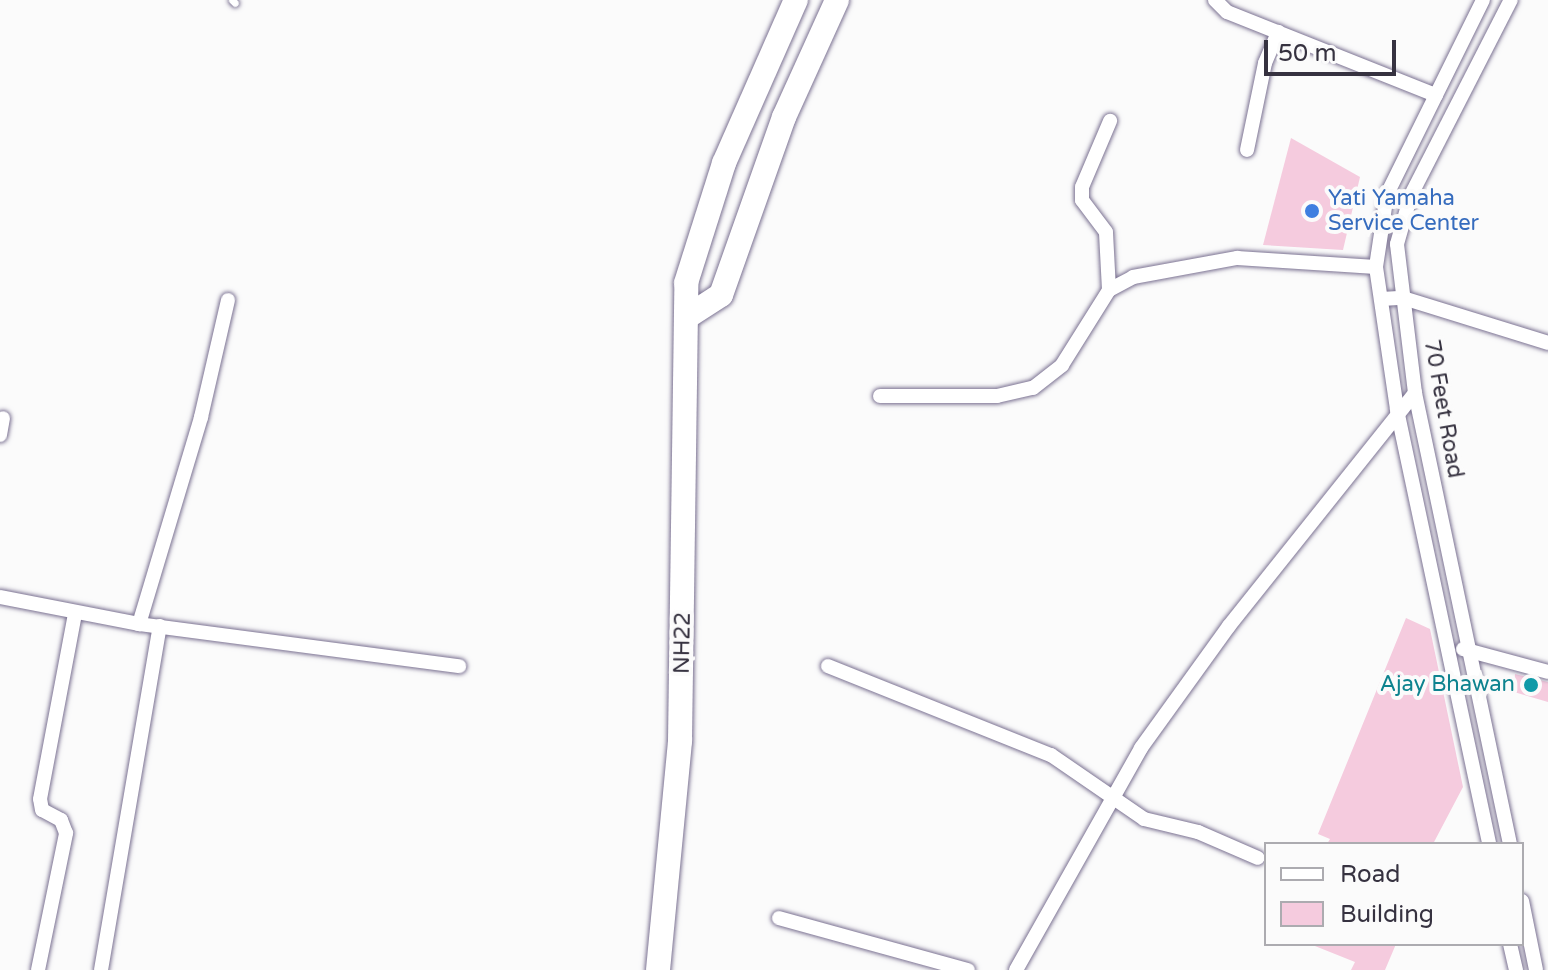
<!DOCTYPE html>
<style>
body{margin:0}
#map{position:relative;width:1548px;height:970px;overflow:hidden;background:#fbfbfb;font-family:"Varela Round",sans-serif}
div>[style]{position:absolute}
.building>*{inset:0;background:#f5cbde}
.roads{filter:drop-shadow(0 0 2px #7b7292) drop-shadow(0 0 2px #7b7292)}
.service>*{height:7px;margin:-3.5px;padding:0 3.5px;transform-origin:3.5px;border-radius:3.5px;background:#fff}
.minor>*{height:14px;margin:-7px;padding:0 7px;transform-origin:7px;border-radius:7px;background:#fff}
.trunk>*{height:24px;margin:-12px;padding:0 12px;transform-origin:12px;border-radius:12px;background:#fff}
.dots>*{width:22px;height:22px;translate:-50% -50%;box-sizing:border-box;border:4px solid #fbfbfb;border-radius:50%}
span{translate:-50% -50%;white-space:nowrap;text-align:center;line-height:1.15;-webkit-text-stroke:8px #fbfbfb;paint-order:stroke}
.shop-label{font-size:22px;color:#366cbe}
.left{translate:0 -50%;text-align:left}
.street-label{font-size:22px;color:#363240}
.culture-label{font-size:22px;color:#0d838f}
.right{translate:-100% -50%;text-align:right}
.legend{position:absolute;left:1264px;top:842px;width:260px;height:104px;box-sizing:border-box;background:#fbfbfb;border:2px solid #acabb0;margin:0;padding:10px 14px;list-style:none;font-size:24px;color:#363240}
.legend li{display:flex;align-items:center;gap:16px;height:40px}
.legend b{width:40px;border:2px solid #acabb0}
.scale{position:absolute;left:1264px;top:40px;width:132px;height:36px;box-sizing:border-box;border:4px solid #363240;border-top:0;padding-left:10px;font-size:24px;line-height:28px;white-space:nowrap;color:#363240;-webkit-text-stroke:6px #fbfbfb;paint-order:stroke}
</style>
<div id="map">
<div class="building">
<div style="clip-path:polygon(1291px 138px,1360px 177px,1343px 250px,1263px 245px)"></div>
<div style="clip-path:polygon(1406px 618px,1430px 629px,1463px 787px,1433px 844px,1327px 844px,1330px 839px,1318px 834px)"></div>
<div style="clip-path:polygon(1515px 674px,1548px 682px,1548px 702px,1514px 692px)"></div>
<div style="clip-path:polygon(1310px 944px,1396px 944px,1385px 970px,1351px 970px,1355px 962px)"></div>
</div>
<div class="roads">
<div class="service">
<div style="left:232px;top:0;width:4px;rotate:45deg"></div>
</div>
<div class="minor">
<div style="left:1215px;top:0;width:17px;rotate:45deg"></div>
<div style="left:1227px;top:12px;width:225px;rotate:21.7deg"></div>
<div style="left:1483px;top:0;width:216px;rotate:116.3deg"></div>
<div style="left:1387px;top:194px;width:74px;rotate:98.6deg"></div>
<div style="left:1376px;top:267px;width:145px;rotate:81.6deg"></div>
<div style="left:1397px;top:410px;width:444px;rotate:78deg"></div>
<div style="left:1247px;top:150px;width:89px;rotate:-78.3deg"></div>
<div style="left:1265px;top:63px;width:34px;rotate:-67deg"></div>
<div style="left:1109px;top:290px;width:58px;rotate:-93deg"></div>
<div style="left:1106px;top:232px;width:40px;rotate:-127deg"></div>
<div style="left:1082px;top:200px;width:13px;rotate:-90deg"></div>
<div style="left:1082px;top:187px;width:72px;rotate:-67deg"></div>
<div style="left:1381px;top:299px;width:22px;rotate:-3deg"></div>
<div style="left:1403px;top:298px;width:152px;rotate:17.2deg"></div>
<div style="left:880px;top:396px;width:117px"></div>
<div style="left:997px;top:396px;width:37px;rotate:-13deg"></div>
<div style="left:1033px;top:388px;width:37px;rotate:-38deg"></div>
<div style="left:1062px;top:365px;width:89px;rotate:-57.9deg"></div>
<div style="left:1109px;top:290px;width:27px;rotate:-28deg"></div>
<div style="left:1133px;top:277px;width:106px;rotate:-10.4deg"></div>
<div style="left:1237px;top:258px;width:139px;rotate:3.7deg"></div>
<div style="left:0;top:435px;width:17px;rotate:-80deg"></div>
<div style="left:0;top:597px;width:142px;rotate:11deg"></div>
<div style="left:139px;top:624px;width:323px;rotate:7.5deg"></div>
<div style="left:139px;top:624px;width:216px;rotate:-73.3deg"></div>
<div style="left:201px;top:417px;width:120px;rotate:-77deg"></div>
<div style="left:1463px;top:649px;width:88px;rotate:15.1deg"></div>
<div style="left:828px;top:666px;width:240px;rotate:21.8deg"></div>
<div style="left:1051px;top:755px;width:113px;rotate:34.5deg"></div>
<div style="left:1144px;top:819px;width:56px;rotate:13.5deg"></div>
<div style="left:1198px;top:832px;width:65px;rotate:23.4deg"></div>
<div style="left:1510px;top:844px;width:461px;rotate:-101.9deg"></div>
<div style="left:1415px;top:393px;width:150px;rotate:-96.9deg"></div>
<div style="left:1397px;top:244px;width:51px;rotate:-74.1deg"></div>
<div style="left:1411px;top:195px;width:219px;rotate:-62.9deg"></div>
<div style="left:1522px;top:901px;width:70px;rotate:78.5deg"></div>
<div style="left:779px;top:918px;width:196px;rotate:15.4deg"></div>
<div style="left:1510px;top:944px;width:27px;rotate:77deg"></div>
<div style="left:38px;top:970px;width:140px;rotate:-78.4deg"></div>
<div style="left:66px;top:833px;width:14px;rotate:-111deg"></div>
<div style="left:61px;top:820px;width:21px;rotate:-152deg"></div>
<div style="left:42px;top:810px;width:11px;rotate:-100deg"></div>
<div style="left:40px;top:799px;width:189px;rotate:-79.3deg"></div>
<div style="left:101px;top:970px;width:349px;rotate:-80.3deg"></div>
<div style="left:1016px;top:970px;width:255px;rotate:-60.6deg"></div>
<div style="left:1141px;top:748px;width:150px;rotate:-54.2deg"></div>
<div style="left:1229px;top:626px;width:298px;rotate:-51.4deg"></div>
</div>
<div class="trunk">
<div style="left:690px;top:315px;width:37px;rotate:-33deg"></div>
<div style="left:721px;top:295px;width:189px;rotate:-70.5deg"></div>
<div style="left:784px;top:117px;width:128px;rotate:-65.6deg"></div>
<div style="left:658px;top:970px;width:230px;rotate:-84.5deg"></div>
<div style="left:680px;top:741px;width:458px;rotate:-89.2deg"></div>
<div style="left:686px;top:283px;width:126px;rotate:-72.4deg"></div>
<div style="left:724px;top:163px;width:178px;rotate:-66.2deg"></div>
</div>
</div>
<div class="dots">
<div style="left:1312px;top:211px;background:#3f7fe0"></div>
<div style="left:1531px;top:685px;background:#0f9aa8"></div>
</div>
<div class="shop-label">
<span class="left" style="left:1328px;top:211px">Yati Yamaha<br>Service Center</span>
</div>
<div class="street-label">
<span style="left:1443px;top:409px;rotate:80deg">70 Feet Road</span>
<span style="left:683px;top:643px;rotate:-89deg">NH22</span>
</div>
<div class="culture-label">
<span class="right" style="left:1515px;top:685px">Ajay Bhawan</span>
</div>
<ul class="legend">
<li><b style="height:10px;background:#fff"></b>Road</li>
<li><b style="height:22px;background:#f5cbde"></b>Building</li>
</ul>
<div class="scale">50 m</div>
</div>
